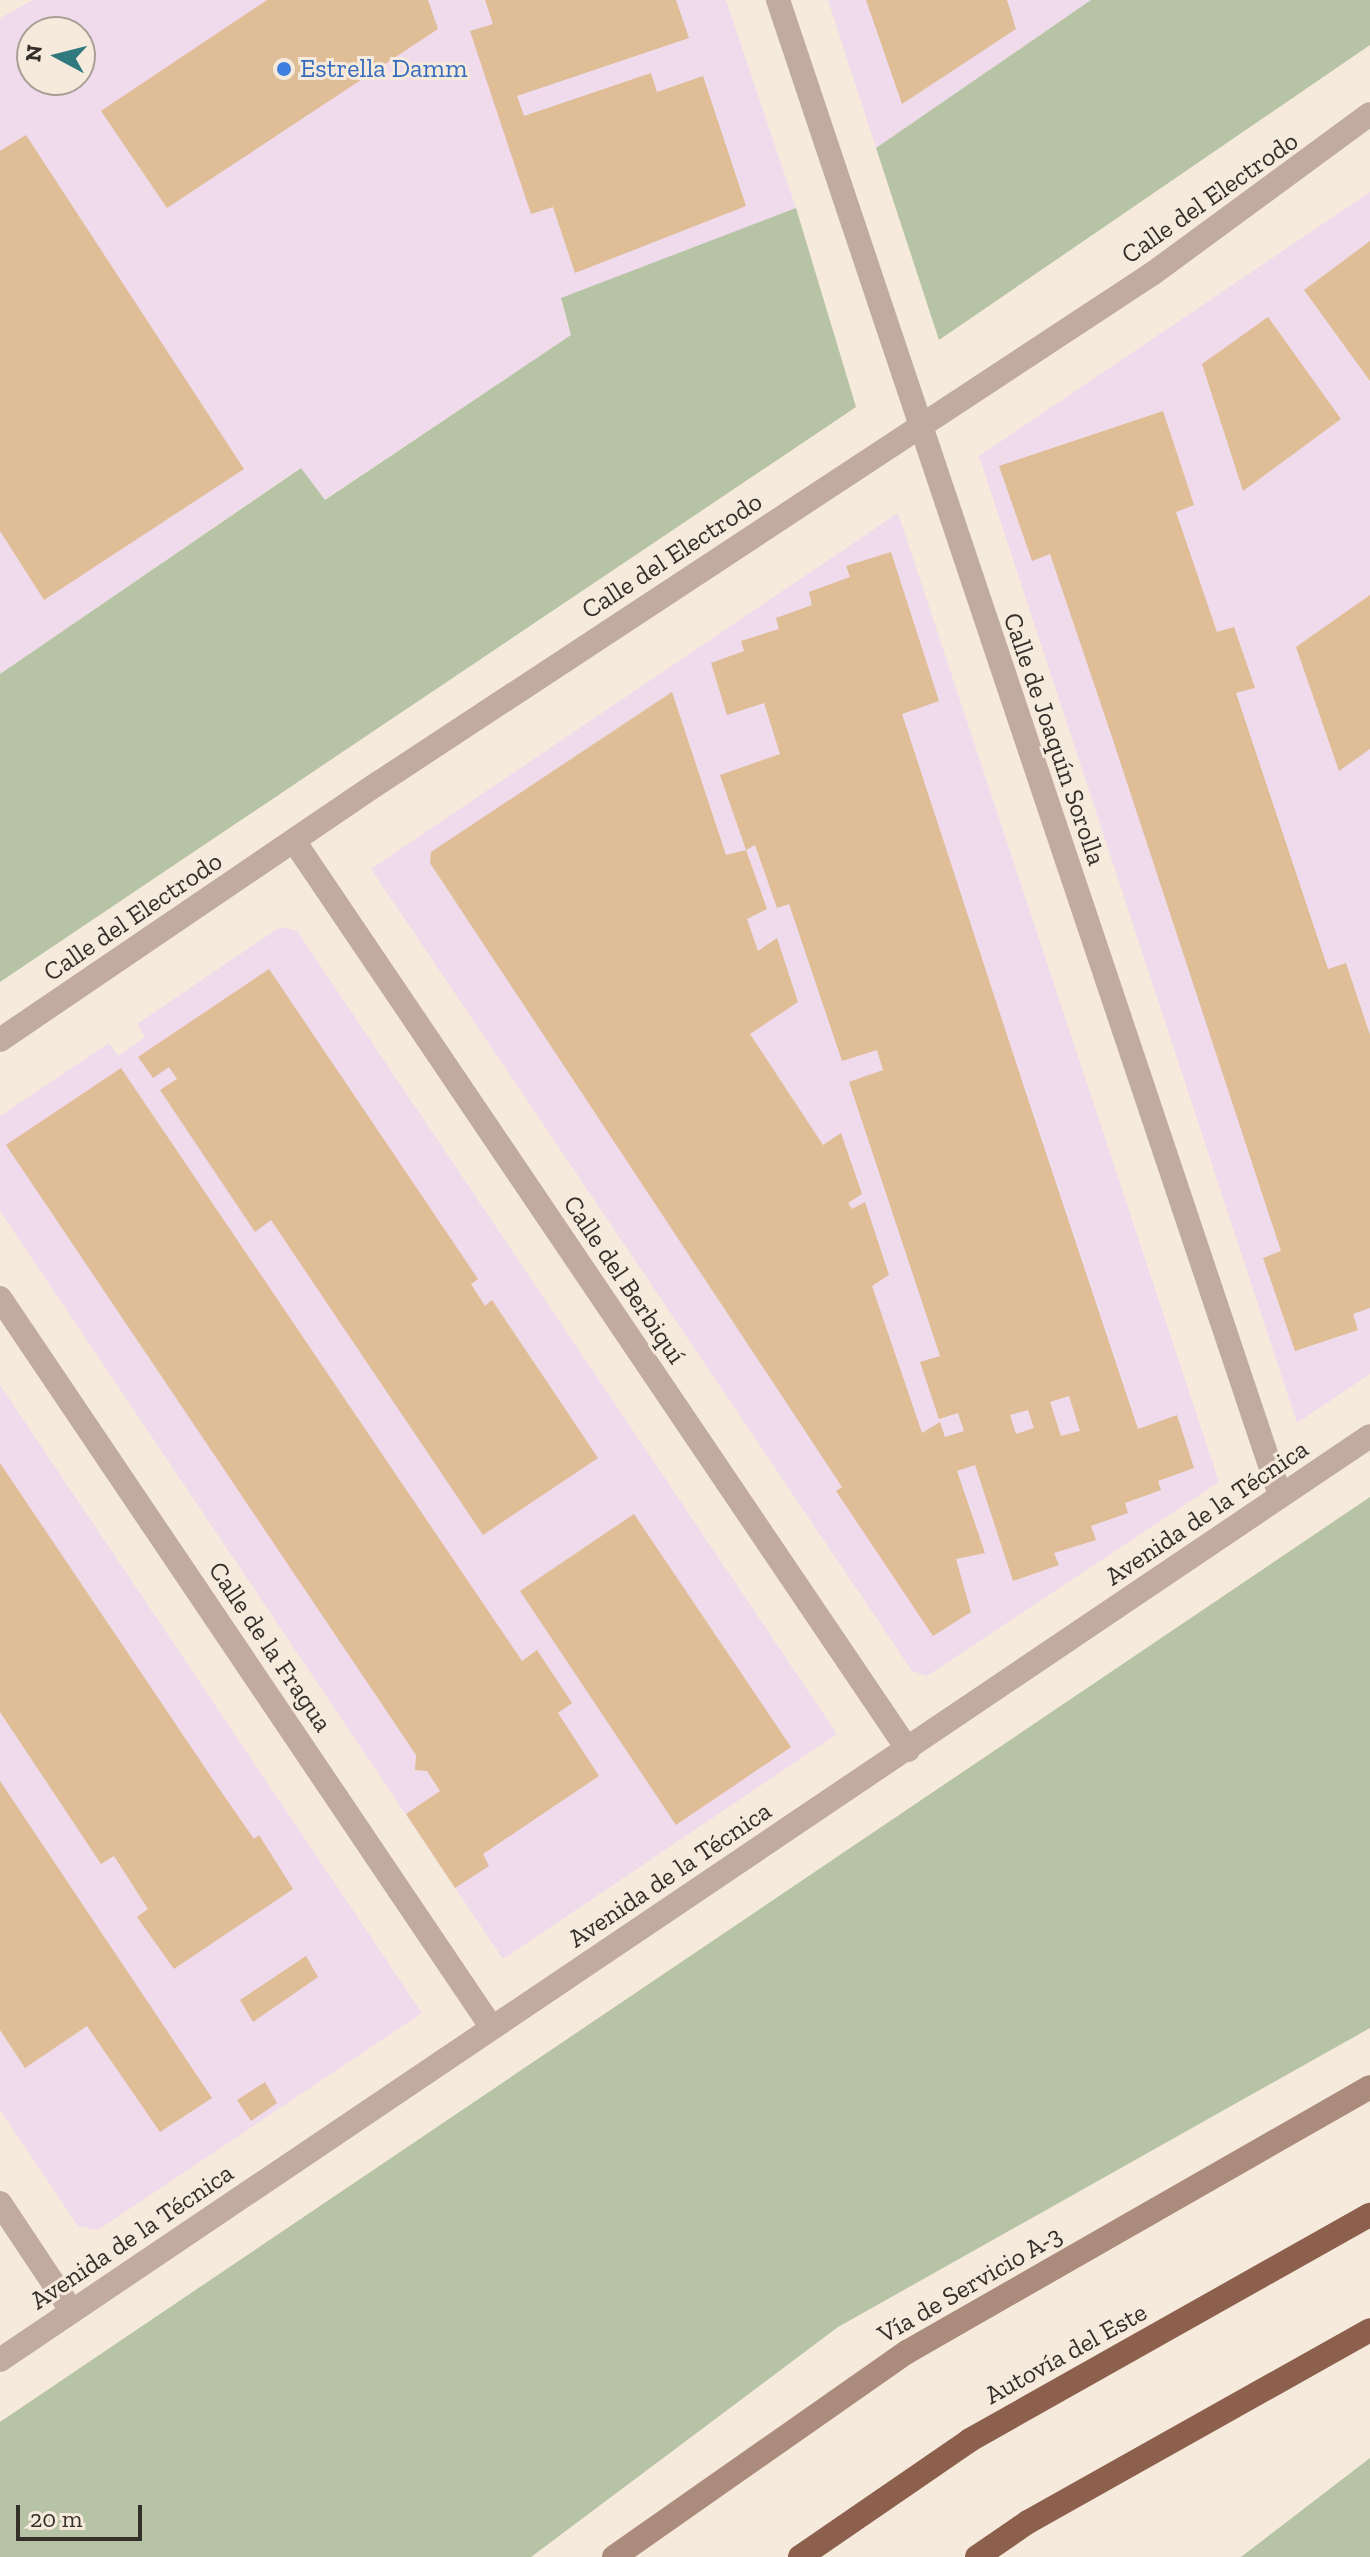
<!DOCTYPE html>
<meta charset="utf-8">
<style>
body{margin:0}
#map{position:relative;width:1370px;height:2557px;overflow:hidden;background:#f6eadd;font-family:"Zilla Slab",serif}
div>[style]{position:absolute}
.industrial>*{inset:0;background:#efdbeb}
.green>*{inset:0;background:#b6c3a5}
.building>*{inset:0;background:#dfbd96}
.minor>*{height:24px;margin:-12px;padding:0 12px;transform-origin:12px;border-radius:12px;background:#c1aba1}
.secondary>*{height:24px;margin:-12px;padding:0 12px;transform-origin:12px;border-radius:12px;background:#ab8b7c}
.motorway>*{height:24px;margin:-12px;padding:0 12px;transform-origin:12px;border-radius:12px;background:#8c604c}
.dots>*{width:22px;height:22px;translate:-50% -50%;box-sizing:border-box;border:4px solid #f6eadd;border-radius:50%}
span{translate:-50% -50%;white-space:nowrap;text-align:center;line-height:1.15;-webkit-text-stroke:6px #f6eadd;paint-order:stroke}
.shop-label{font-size:26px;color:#366cbe}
.left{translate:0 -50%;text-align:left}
.street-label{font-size:26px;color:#342f2a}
.north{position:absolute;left:16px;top:16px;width:80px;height:80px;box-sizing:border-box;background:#f6eadd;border:2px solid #a89f95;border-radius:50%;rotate:277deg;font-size:22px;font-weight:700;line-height:32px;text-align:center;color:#342f2a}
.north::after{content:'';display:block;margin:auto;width:28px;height:36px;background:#30797e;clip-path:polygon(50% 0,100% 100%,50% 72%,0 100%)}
.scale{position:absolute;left:16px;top:2505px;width:126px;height:36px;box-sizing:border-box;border:4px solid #342f2a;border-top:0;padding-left:10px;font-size:24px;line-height:28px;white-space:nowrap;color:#342f2a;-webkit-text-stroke:6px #f6eadd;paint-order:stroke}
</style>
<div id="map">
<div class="industrial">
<div style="clip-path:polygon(evenodd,33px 0,726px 0,796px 208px,561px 301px,571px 335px,324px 500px,300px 468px,0 674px,0 18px,33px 0,32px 32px,80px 32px,80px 80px,32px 80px,32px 32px)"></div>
<div style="clip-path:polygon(828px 0,1091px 0,876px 148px)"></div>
<div style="clip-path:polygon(1370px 192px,1370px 1374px,1297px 1423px,979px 456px)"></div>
<div style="clip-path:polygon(898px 513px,1219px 1482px,927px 1676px,912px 1671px,371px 869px)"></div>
<div style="clip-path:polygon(280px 927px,297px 931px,837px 1734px,503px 1959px,0 1211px,0 1116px,109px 1043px,118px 1056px,145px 1037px,137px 1024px)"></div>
<div style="clip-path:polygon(0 1385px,422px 2013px,98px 2230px,78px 2226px,0 2110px)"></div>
</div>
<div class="green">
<div style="clip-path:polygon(1091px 0,1370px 0,1370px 45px,939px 340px,876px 148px)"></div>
<div style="clip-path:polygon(796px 208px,856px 407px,0 982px,0 674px,301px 468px,325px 500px,571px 335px,561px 298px)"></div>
<div style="clip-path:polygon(1370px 1497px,1370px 2028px,838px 2327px,531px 2557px,0 2557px,0 2422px)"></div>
<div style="clip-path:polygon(1370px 2458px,1370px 2557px,1241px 2557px)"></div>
</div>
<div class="building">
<div style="clip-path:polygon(267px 0,428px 0,438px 29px,167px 208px,101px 111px)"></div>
<div style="clip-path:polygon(485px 0,676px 0,689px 38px,517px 96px,524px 116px,651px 73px,657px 92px,703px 76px,746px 206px,575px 273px,553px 207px,531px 214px,470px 31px,493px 24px)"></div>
<div style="clip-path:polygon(866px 0,1007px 0,1016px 29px,902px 104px)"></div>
<div style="clip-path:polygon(26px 135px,244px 469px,44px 600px,0 531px,0 151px)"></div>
<div style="clip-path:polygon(1370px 241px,1370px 381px,1304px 290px)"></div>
<div style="clip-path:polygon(1268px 317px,1341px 419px,1243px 491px,1202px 364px)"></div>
<div style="clip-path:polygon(1163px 411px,1194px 505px,1176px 512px,1217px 632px,1234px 627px,1255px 688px,1236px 693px,1328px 969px,1346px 963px,1370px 1035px,1370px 1308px,1353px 1314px,1358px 1330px,1295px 1351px,1263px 1258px,1281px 1251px,1111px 734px,1050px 554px,1032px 561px,999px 466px)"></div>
<div style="clip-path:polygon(evenodd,891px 552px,939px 701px,902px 714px,1023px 1084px,1138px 1429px,1177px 1415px,1194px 1468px,1158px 1481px,1161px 1490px,1125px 1503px,1128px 1513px,1091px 1526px,1096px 1540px,1054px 1553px,1059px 1565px,1013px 1581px,975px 1465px,957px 1471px,985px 1553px,956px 1559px,971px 1612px,933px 1636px,836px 1491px,842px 1487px,430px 863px,431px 852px,672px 692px,726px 855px,746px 850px,720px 775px,780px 754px,764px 703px,727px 715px,711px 663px,744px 651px,741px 641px,779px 629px,776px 618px,812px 605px,809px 592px,850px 577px,846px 566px,891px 552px,755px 845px,777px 908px,789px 904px,842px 1061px,877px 1050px,883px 1070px,849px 1082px,940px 1356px,920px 1362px,939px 1419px,958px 1413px,964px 1431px,945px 1437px,940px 1422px,922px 1433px,872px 1286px,889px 1275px,865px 1202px,852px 1209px,848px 1203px,862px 1194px,841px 1133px,823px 1145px,750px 1034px,798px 1002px,777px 938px,758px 951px,747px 919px,767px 909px,746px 850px,755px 845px,891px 552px,1069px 1396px,1080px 1431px,1061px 1436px,1050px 1402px,1069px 1396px,891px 552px,1028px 1410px,1034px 1428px,1016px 1434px,1010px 1415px,1028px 1410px)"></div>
<div style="clip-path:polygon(1370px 595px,1370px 749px,1339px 771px,1296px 647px)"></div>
<div style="clip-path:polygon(269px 969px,478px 1279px,471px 1284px,485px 1306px,492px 1300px,598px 1458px,483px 1535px,271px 1220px,255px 1232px,160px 1090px,177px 1079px,169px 1067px,153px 1078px,138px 1057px)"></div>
<div style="clip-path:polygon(121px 1068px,522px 1661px,537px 1650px,572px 1703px,558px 1713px,599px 1776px,483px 1854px,489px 1866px,455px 1888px,406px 1814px,440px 1791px,427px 1771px,415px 1770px,416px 1755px,6px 1145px)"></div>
<div style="clip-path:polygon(0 1463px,220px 1790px,254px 1839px,259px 1835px,293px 1889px,174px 1969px,137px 1917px,148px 1909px,114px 1856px,101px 1864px,0 1712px)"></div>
<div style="clip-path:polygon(634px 1514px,791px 1747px,676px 1825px,520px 1591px)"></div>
<div style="clip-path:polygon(0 1781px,212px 2098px,160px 2132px,87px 2026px,25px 2068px,0 2030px)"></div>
<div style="clip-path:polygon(306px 1956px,318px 1977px,253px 2022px,240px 2000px)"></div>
<div style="clip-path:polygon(265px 2082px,277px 2103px,251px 2121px,237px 2100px)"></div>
</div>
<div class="minor">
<div style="left:778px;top:0;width:1577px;rotate:71.44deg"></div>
<div style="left:294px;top:841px;width:1097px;rotate:55.96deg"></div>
<div style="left:0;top:1040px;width:459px;rotate:-34.2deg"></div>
<div style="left:380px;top:782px;width:924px;rotate:-33.35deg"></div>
<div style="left:1152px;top:274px;width:270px;rotate:-36.3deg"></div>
<div style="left:0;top:1298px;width:880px;rotate:56.02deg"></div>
<div style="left:0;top:2203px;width:128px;rotate:56.4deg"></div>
<div style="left:0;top:2360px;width:1652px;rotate:-34deg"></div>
</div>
<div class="secondary">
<div style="left:614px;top:2557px;width:358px;rotate:-35deg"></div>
<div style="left:907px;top:2352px;width:533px;rotate:-29.78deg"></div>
</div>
<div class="motorway">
<div style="left:800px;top:2557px;width:206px;rotate:-34.5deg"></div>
<div style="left:970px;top:2440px;width:459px;rotate:-29.4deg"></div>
<div style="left:977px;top:2557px;width:62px;rotate:-34.5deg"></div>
<div style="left:1028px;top:2522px;width:392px;rotate:-29.3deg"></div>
</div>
<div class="dots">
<div style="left:284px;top:69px;background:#3f7fe0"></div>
</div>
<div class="shop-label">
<span class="left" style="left:300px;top:69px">Estrella Damm</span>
</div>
<div class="street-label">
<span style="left:1210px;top:198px;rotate:-35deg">Calle del Electrodo</span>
<span style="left:672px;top:556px;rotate:-33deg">Calle del Electrodo</span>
<span style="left:1054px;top:739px;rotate:71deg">Calle de Joaquín Sorolla</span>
<span style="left:133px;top:917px;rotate:-34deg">Calle del Electrodo</span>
<span style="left:624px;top:1280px;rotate:56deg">Calle del Berbiquí</span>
<span style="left:1207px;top:1513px;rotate:-34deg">Avenida de la Técnica</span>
<span style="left:270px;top:1647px;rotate:56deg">Calle de la Fragua</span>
<span style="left:670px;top:1875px;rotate:-34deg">Avenida de la Técnica</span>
<span style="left:132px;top:2237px;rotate:-34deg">Avenida de la Técnica</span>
<span style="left:970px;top:2285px;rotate:-30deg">Vía de Servicio A-3</span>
<span style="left:1066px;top:2354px;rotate:-29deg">Autovía del Este</span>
</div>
<div class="north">N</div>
<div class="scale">20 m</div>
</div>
